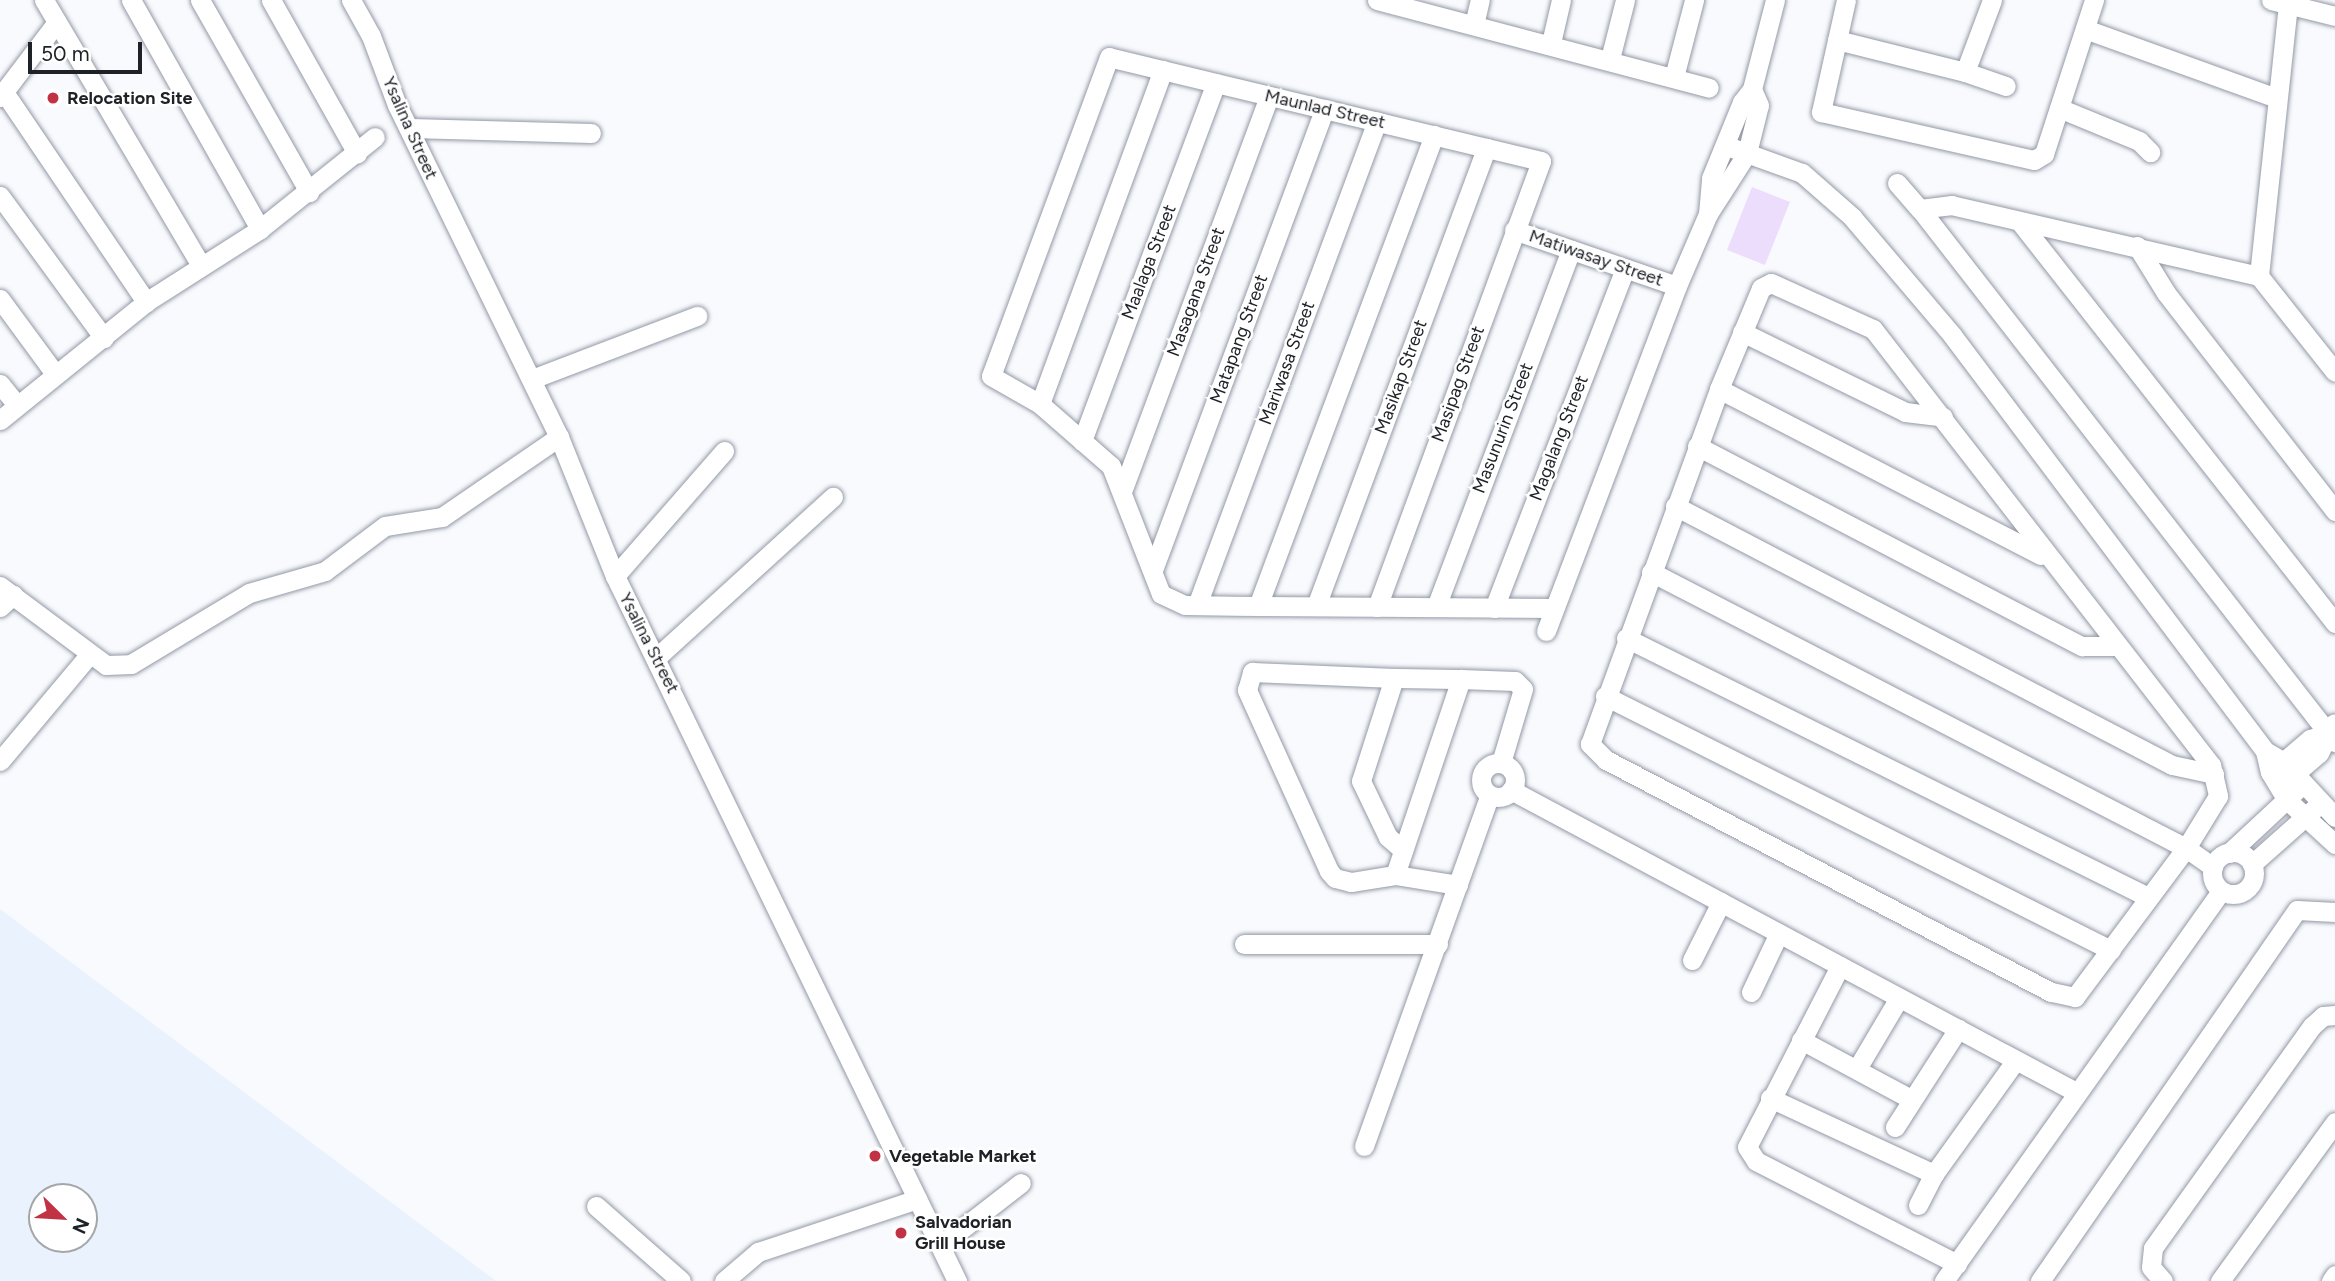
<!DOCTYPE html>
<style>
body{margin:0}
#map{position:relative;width:2335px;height:1281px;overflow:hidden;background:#f9fafd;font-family:Figtree,sans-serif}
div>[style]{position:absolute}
.built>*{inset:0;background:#eaf2fe}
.green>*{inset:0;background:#edddfd}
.roads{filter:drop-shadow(0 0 2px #9299a6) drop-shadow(0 0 2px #9299a6)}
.minor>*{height:19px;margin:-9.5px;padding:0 9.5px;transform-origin:9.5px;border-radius:9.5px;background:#fff}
.minor>.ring{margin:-9.5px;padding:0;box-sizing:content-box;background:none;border:19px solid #fff;border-radius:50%}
.dots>*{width:19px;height:19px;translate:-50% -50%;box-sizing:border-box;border:4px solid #fff;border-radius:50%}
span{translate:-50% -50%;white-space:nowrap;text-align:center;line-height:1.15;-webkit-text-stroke:5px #fff;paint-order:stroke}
.poi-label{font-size:18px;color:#1e2126;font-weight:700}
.left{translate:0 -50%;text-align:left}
.street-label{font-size:18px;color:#1e2126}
.north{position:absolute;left:28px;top:1183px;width:70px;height:70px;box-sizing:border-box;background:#fff;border:2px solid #a5a6a8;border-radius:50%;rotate:114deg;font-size:19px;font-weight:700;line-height:28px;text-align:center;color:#1e2126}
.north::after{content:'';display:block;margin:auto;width:24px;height:32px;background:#c23245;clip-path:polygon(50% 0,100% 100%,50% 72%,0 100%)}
.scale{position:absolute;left:28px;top:42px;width:114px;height:32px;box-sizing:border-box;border:4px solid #1e2126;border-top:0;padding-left:9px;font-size:21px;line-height:24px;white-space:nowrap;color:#1e2126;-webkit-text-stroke:5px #fff;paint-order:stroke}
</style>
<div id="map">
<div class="built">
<div style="clip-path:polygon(evenodd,0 909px,496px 1281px,0 1281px,0 909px,42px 1197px,84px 1197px,84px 1239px,42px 1239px,42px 1197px)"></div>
</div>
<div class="green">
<div style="clip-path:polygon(1752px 187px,1790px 202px,1765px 265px,1727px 250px)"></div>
</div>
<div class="roads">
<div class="minor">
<div style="left:44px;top:0;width:308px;rotate:59.4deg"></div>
<div style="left:131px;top:0;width:263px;rotate:60.6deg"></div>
<div style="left:200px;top:0;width:221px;rotate:60.4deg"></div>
<div style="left:271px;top:0;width:176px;rotate:60.7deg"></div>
<div style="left:351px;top:0;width:41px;rotate:60.9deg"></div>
<div style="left:371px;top:36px;width:74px;rotate:69.4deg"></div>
<div style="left:397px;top:105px;width:369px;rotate:64deg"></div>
<div style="left:559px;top:437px;width:150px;rotate:68.1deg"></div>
<div style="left:615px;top:576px;width:784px;rotate:64.12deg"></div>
<div style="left:1377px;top:0;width:343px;rotate:14.8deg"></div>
<div style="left:1846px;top:0;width:115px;rotate:102.6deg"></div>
<div style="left:1821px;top:112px;width:218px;rotate:12.7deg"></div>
<div style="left:2034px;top:160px;width:12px;rotate:-31deg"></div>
<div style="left:2044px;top:154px;width:162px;rotate:-72deg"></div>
<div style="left:2271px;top:0;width:66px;rotate:14deg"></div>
<div style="left:2288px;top:4px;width:274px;rotate:96.1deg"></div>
<div style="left:2259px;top:276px;width:122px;rotate:51.6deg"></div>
<div style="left:1474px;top:25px;width:26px;rotate:-77deg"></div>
<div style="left:2085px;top:29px;width:204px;rotate:19.8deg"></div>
<div style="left:1837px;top:40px;width:132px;rotate:14deg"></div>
<div style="left:1965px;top:72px;width:77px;rotate:-69.4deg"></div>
<div style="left:1551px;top:43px;width:44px;rotate:-76.9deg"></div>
<div style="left:1610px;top:59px;width:61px;rotate:-75.7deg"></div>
<div style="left:1965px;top:72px;width:43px;rotate:18.9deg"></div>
<div style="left:1674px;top:77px;width:80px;rotate:-75.4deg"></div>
<div style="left:4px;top:92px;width:254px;rotate:55.9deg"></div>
<div style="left:0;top:97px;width:94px;rotate:-52.8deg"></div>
<div style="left:2059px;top:108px;width:87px;rotate:22.4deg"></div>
<div style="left:2139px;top:141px;width:16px;rotate:45deg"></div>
<div style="left:411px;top:128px;width:180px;rotate:1.6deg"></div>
<div style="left:1727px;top:146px;width:80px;rotate:19.8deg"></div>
<div style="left:1802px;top:173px;width:67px;rotate:41.3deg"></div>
<div style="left:1852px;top:217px;width:155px;rotate:49.7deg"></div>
<div style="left:1952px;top:335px;width:521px;rotate:53.04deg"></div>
<div style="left:2265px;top:751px;width:22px;rotate:77deg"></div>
<div style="left:2270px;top:772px;width:33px;rotate:59deg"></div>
<div style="left:2287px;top:800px;width:65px;rotate:42.5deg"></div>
<div style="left:1897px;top:183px;width:35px;rotate:49deg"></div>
<div style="left:0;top:196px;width:176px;rotate:53.8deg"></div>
<div style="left:1708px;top:214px;width:36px;rotate:-85deg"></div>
<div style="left:1711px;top:178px;width:82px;rotate:-67.8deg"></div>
<div style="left:1742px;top:102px;width:16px;rotate:-52deg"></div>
<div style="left:1752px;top:89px;width:92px;rotate:-75.5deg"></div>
<div style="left:2020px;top:222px;width:510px;rotate:51.85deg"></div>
<div style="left:1514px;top:230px;width:172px;rotate:19deg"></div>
<div style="left:2137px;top:246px;width:55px;rotate:58.3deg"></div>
<div style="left:2166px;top:293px;width:276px;rotate:52.2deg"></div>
<div style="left:2259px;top:276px;width:315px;rotate:-167deg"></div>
<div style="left:1952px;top:205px;width:32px;rotate:173deg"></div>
<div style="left:1920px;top:209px;width:676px;rotate:52.1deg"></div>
<div style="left:1771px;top:283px;width:112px;rotate:24.3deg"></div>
<div style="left:1873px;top:329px;width:552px;rotate:52.22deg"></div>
<div style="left:2211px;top:765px;width:32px;rotate:77deg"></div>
<div style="left:2218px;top:796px;width:61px;rotate:121.6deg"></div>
<div style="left:2186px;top:848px;width:186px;rotate:126.7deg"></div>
<div style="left:2075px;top:997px;width:25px;rotate:-168deg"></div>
<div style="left:2051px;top:992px;width:502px;rotate:-152.46deg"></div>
<div style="left:1606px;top:760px;width:23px;rotate:-135deg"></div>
<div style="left:1590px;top:744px;width:378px;rotate:-70deg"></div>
<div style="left:1719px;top:389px;width:109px;rotate:-67.4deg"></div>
<div style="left:1761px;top:288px;width:11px;rotate:-27deg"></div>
<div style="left:0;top:299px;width:93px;rotate:53.7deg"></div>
<div style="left:1742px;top:332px;width:182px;rotate:26.1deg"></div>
<div style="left:1905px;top:412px;width:38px;rotate:7deg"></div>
<div style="left:532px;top:379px;width:177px;rotate:-20.9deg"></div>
<div style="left:0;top:384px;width:27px;rotate:51deg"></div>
<div style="left:1719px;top:389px;width:362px;rotate:27.3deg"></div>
<div style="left:1040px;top:404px;width:356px;rotate:-69.8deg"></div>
<div style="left:0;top:420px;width:188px;rotate:-38.9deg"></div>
<div style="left:146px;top:302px;width:135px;rotate:-32.6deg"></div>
<div style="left:260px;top:229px;width:147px;rotate:-38.7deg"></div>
<div style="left:1082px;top:441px;width:382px;rotate:-69.5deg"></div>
<div style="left:1697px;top:446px;width:434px;rotate:27.5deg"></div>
<div style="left:2082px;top:646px;width:33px"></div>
<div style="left:1123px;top:489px;width:419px;rotate:-69.6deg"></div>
<div style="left:1675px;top:506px;width:560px;rotate:27.53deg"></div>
<div style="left:2172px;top:765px;width:43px;rotate:12.1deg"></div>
<div style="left:1153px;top:570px;width:492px;rotate:-69.6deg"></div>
<div style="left:1651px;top:572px;width:602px;rotate:27.29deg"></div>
<div style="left:2186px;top:848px;width:33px;rotate:35deg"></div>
<div style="left:615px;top:576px;width:166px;rotate:-48.9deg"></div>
<div style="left:0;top:586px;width:132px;rotate:36.7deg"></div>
<div style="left:106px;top:665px;width:25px;rotate:-2deg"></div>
<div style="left:131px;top:664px;width:138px;rotate:-31deg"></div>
<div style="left:249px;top:593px;width:79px;rotate:-16.1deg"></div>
<div style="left:325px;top:571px;width:75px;rotate:-36.9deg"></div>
<div style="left:385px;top:526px;width:58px;rotate:-9deg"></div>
<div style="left:442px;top:517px;width:142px;rotate:-34.4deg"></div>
<div style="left:1197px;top:605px;width:516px;rotate:-69.6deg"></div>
<div style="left:1258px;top:606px;width:503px;rotate:-69.51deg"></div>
<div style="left:1316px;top:606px;width:489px;rotate:-69.6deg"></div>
<div style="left:0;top:607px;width:18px;rotate:-43deg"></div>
<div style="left:1377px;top:607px;width:475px;rotate:-69.8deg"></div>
<div style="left:1541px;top:161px;width:444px;rotate:-166.5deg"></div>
<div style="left:1109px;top:57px;width:340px;rotate:110.3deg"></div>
<div style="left:991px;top:376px;width:56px;rotate:29.7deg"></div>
<div style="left:1040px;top:404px;width:94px;rotate:41.1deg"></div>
<div style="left:1111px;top:466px;width:137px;rotate:68.7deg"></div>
<div style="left:1161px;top:594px;width:26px;rotate:25deg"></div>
<div style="left:1185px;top:605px;width:73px;rotate:0.8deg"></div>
<div style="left:1258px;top:606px;width:296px;rotate:0.4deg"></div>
<div style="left:1436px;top:607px;width:382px;rotate:-69.3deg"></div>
<div style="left:1494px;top:608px;width:364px;rotate:-68.9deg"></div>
<div style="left:1546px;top:631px;width:369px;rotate:-69.2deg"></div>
<div style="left:1677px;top:286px;width:78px;rotate:-66.7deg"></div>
<div style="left:1708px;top:214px;width:72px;rotate:-57.4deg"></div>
<div style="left:1747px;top:153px;width:49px;rotate:-76deg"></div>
<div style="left:1759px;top:105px;width:17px;rotate:-114deg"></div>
<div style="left:1626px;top:638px;width:583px;rotate:26.39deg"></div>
<div style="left:657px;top:657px;width:238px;rotate:-42.3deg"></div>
<div style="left:1394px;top:678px;width:67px;rotate:0.9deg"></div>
<div style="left:1605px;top:696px;width:566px;rotate:26.66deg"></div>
<div style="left:2265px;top:751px;width:22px;rotate:30deg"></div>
<div style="left:2284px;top:762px;width:75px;rotate:47.2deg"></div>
<div style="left:0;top:761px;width:138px;rotate:-50deg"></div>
<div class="ring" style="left:1481px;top:763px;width:15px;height:15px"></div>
<div style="left:2275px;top:769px;width:46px;rotate:-40.6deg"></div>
<div style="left:2310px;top:739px;width:19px;rotate:-18deg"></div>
<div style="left:2284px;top:783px;width:46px;rotate:-40.6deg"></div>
<div style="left:2319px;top:753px;width:33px;rotate:-63deg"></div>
<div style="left:1511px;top:790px;width:641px;rotate:28.13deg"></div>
<div class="ring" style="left:2212px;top:852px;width:23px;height:23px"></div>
<div style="left:2229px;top:853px;width:101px;rotate:-43deg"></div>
<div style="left:2252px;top:864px;width:83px;rotate:-41.6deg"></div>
<div style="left:1395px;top:875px;width:45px;rotate:171deg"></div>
<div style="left:1351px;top:882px;width:16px;rotate:-166deg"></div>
<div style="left:1335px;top:878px;width:9px;rotate:-131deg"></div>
<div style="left:1329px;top:871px;width:199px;rotate:-114.4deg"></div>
<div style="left:1247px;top:690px;width:19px;rotate:-74deg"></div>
<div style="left:1252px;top:672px;width:142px;rotate:2.4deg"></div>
<div style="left:1394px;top:678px;width:108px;rotate:107.8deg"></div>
<div style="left:1361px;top:781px;width:62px;rotate:64.3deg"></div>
<div style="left:1388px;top:837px;width:20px;rotate:41deg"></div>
<div style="left:1458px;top:885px;width:64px;rotate:-171deg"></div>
<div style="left:1395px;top:875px;width:207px;rotate:-71.4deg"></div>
<div style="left:1461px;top:679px;width:54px;rotate:2.1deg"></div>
<div style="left:1515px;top:681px;width:11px;rotate:45deg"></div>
<div style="left:1523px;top:689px;width:77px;rotate:106.6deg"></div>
<div style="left:1244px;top:944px;width:194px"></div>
<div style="left:1692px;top:960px;width:65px;rotate:-63.4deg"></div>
<div style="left:1840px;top:966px;width:203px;rotate:117.2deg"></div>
<div style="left:1747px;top:1147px;width:17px;rotate:57deg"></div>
<div style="left:1756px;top:1161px;width:226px;rotate:27.1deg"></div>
<div style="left:1751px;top:992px;width:65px;rotate:-64.6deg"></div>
<div style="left:1801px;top:1040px;width:125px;rotate:28.2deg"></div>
<div style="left:1858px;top:1067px;width:80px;rotate:-59.3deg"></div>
<div style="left:1770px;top:1098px;width:181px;rotate:24.9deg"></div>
<div style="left:1895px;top:1127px;width:117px;rotate:-57.3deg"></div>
<div style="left:1364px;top:1146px;width:373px;rotate:-70.3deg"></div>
<div style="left:1918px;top:1205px;width:35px;rotate:-63deg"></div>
<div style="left:1934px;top:1174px;width:140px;rotate:-54.3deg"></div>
<div style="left:596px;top:1206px;width:113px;rotate:41.4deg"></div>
<div style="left:941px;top:1245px;width:101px;rotate:-37.8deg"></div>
<div style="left:724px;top:1281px;width:45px;rotate:-40.5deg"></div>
<div style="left:758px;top:1252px;width:168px;rotate:-18.4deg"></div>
<div style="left:1944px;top:1281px;width:478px;rotate:-54.6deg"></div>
<div style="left:2040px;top:1281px;width:451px;rotate:-55.3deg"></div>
<div style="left:2297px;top:910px;width:38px;rotate:3deg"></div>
<div style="left:2163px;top:1281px;width:18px;rotate:-131deg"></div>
<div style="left:2151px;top:1267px;width:19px;rotate:-84deg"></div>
<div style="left:2153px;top:1248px;width:273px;rotate:-54.4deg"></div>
<div style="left:2312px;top:1026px;width:15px;rotate:-42deg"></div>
<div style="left:2323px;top:1016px;width:12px;rotate:-5deg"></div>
<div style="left:2220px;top:1281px;width:196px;rotate:-54.1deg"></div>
<div style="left:2331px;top:1281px;width:7px;rotate:-56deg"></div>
</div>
</div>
<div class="dots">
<div style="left:53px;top:98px;background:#c23245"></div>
<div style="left:875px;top:1156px;background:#c23245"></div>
<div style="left:901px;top:1233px;background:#c23245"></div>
</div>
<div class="poi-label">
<span class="left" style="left:67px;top:98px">Relocation Site</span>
<span class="left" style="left:889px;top:1156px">Vegetable Market</span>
<span class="left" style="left:915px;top:1233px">Salvadorian<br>Grill House</span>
</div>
<div class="street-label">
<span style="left:1325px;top:109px;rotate:13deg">Maunlad Street</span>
<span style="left:410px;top:128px;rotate:66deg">Ysalina Street</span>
<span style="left:1596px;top:258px;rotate:19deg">Matiwasay Street</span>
<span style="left:1149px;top:262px;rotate:-69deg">Maalaga Street</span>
<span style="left:1196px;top:292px;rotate:-70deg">Masagana Street</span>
<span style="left:1239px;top:339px;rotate:-70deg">Matapang Street</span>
<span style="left:1287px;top:363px;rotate:-70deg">Mariwasa Street</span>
<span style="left:1401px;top:377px;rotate:-70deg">Masikap Street</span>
<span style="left:1458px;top:384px;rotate:-70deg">Masipag Street</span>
<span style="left:1503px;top:428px;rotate:-69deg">Masunurin Street</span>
<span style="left:1559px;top:438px;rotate:-69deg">Magalang Street</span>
<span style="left:649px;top:643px;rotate:63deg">Ysalina Street</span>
</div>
<div class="north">N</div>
<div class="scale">50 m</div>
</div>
